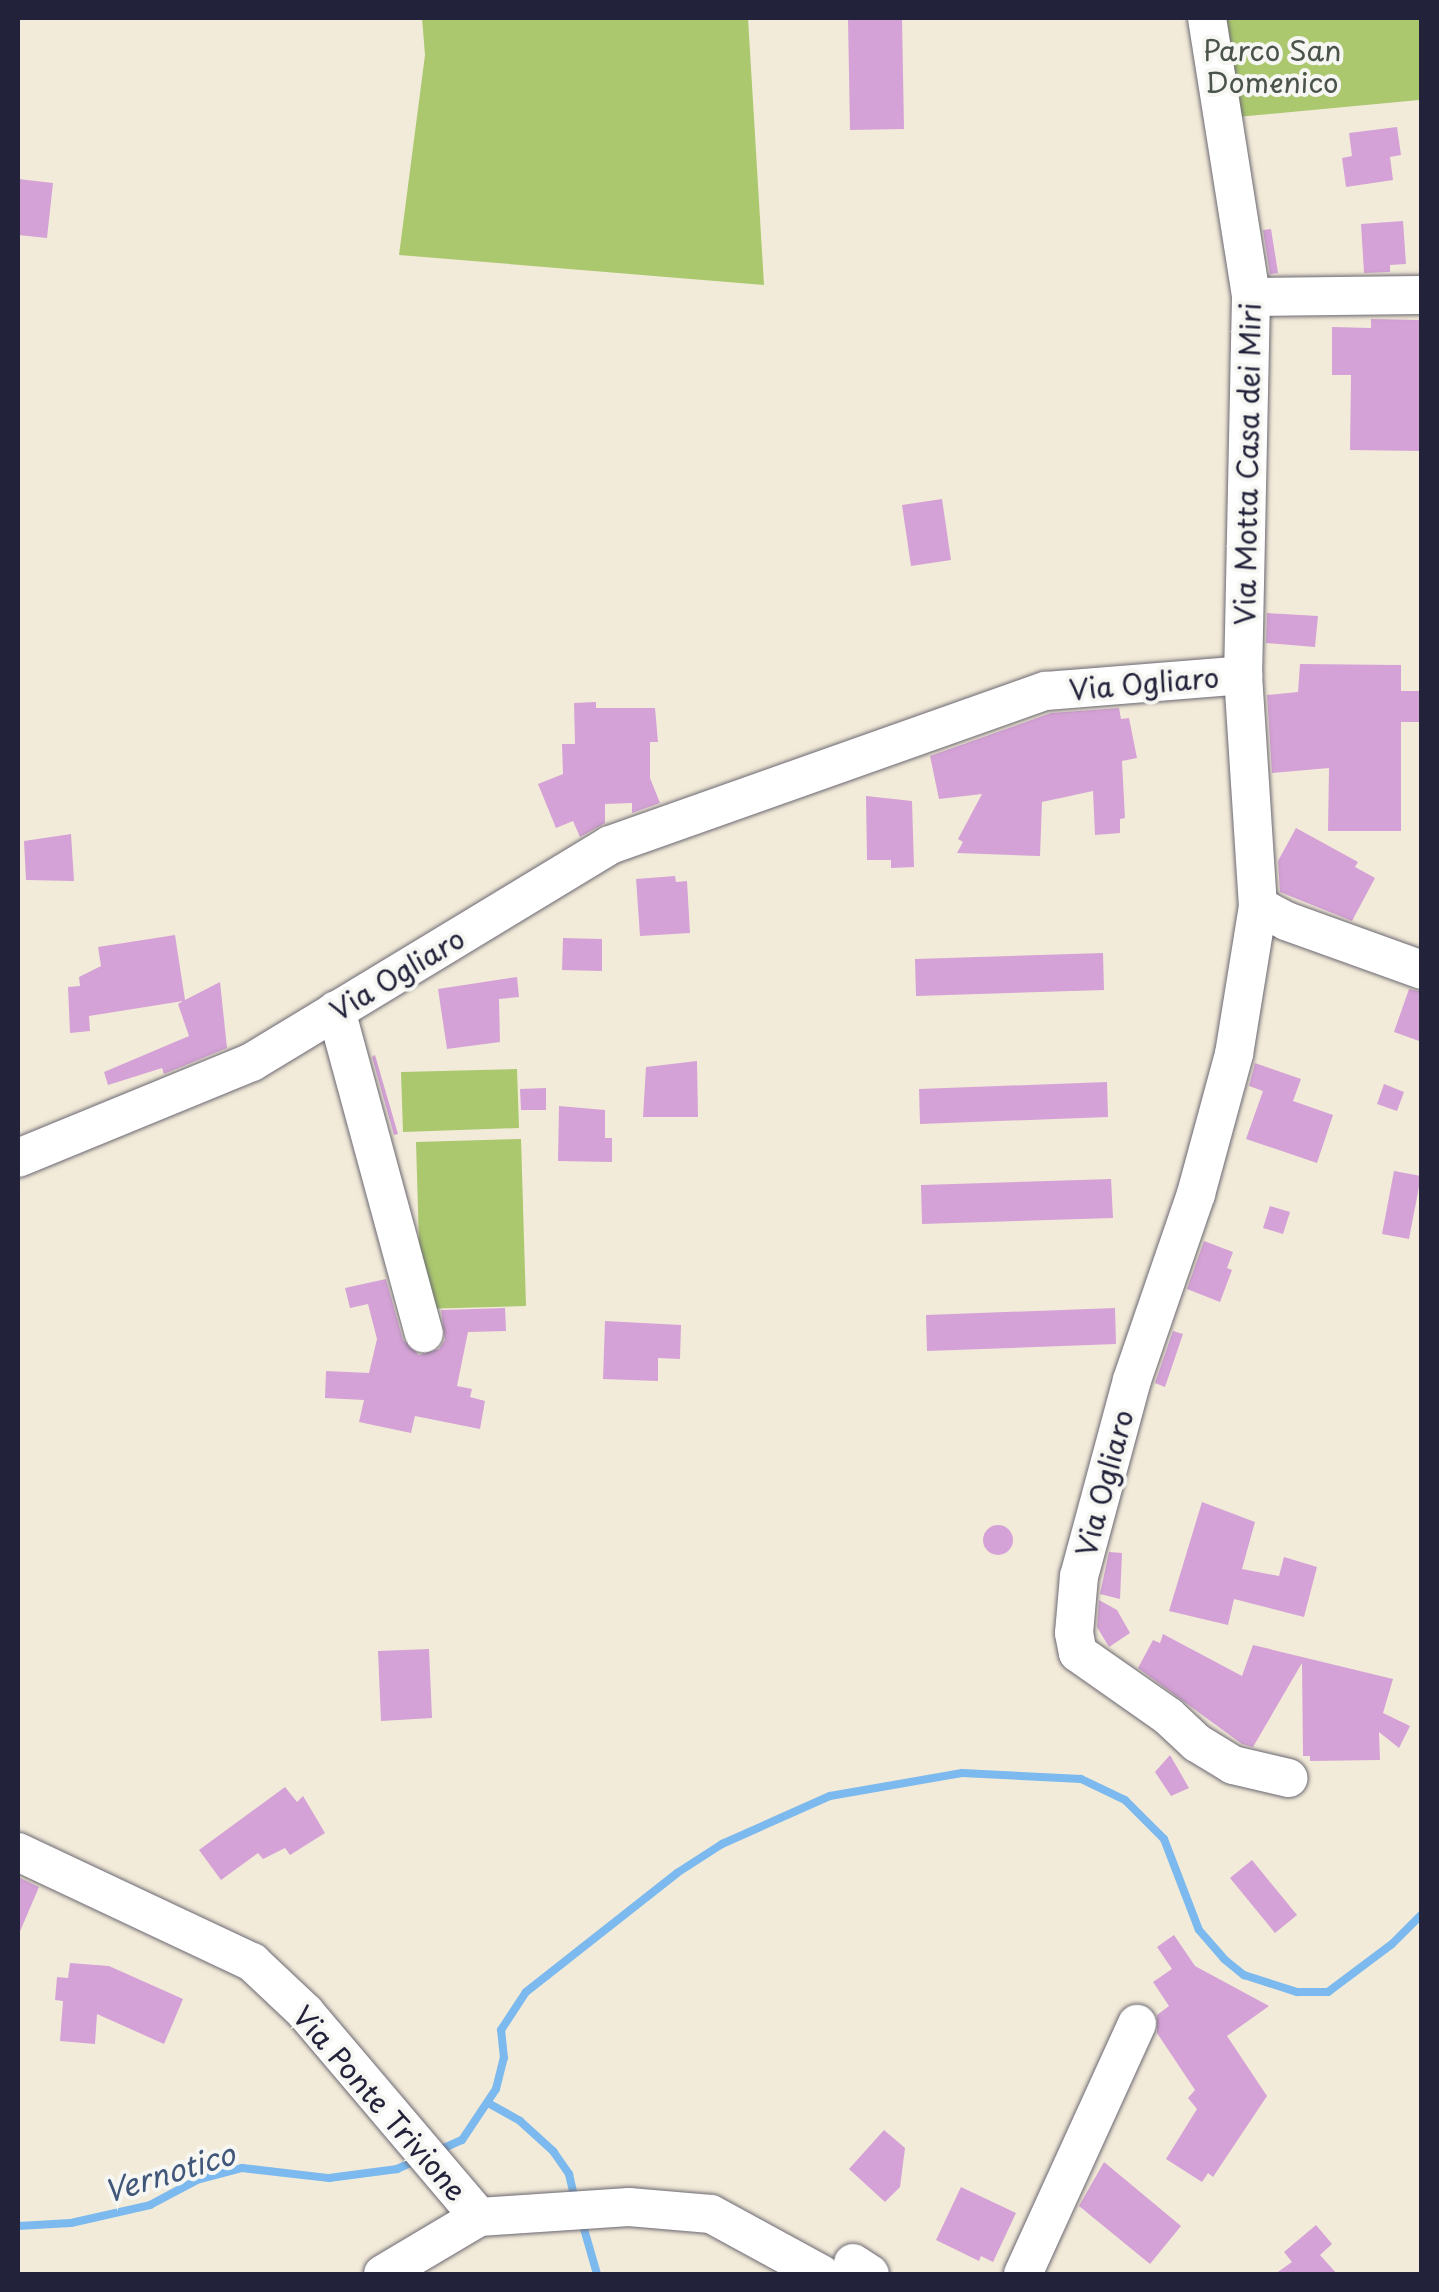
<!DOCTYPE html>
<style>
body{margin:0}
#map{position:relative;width:1439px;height:2292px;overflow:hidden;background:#f3ebd9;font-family:"Playpen Sans",sans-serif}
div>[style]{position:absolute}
.green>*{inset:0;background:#abc86f}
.stream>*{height:8px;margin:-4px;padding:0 4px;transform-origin:4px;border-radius:4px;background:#7bb9ee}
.building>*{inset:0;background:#d4a2d6}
.round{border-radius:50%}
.roads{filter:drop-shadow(0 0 2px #6b6872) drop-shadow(0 0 2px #6b6872)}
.minor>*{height:38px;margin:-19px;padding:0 19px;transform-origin:19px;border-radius:19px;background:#fff}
span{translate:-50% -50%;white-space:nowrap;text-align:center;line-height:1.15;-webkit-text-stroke:8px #f6f6f2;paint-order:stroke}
.park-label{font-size:28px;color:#4b544b}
.street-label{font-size:28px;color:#22223b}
.water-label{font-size:30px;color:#41577a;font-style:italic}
.frame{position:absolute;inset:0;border:20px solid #22223b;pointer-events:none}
</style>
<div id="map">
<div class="green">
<div style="clip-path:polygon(422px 18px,748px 18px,764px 285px,399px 255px,425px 55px)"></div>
<div style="clip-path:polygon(1221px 18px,1420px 18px,1419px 100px,1226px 118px)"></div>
<div style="clip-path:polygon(517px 1069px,519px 1128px,403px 1132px,401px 1072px)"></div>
<div style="clip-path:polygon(521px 1139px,526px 1306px,421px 1309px,416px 1142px)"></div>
</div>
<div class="stream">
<div style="left:488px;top:2103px;width:37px;rotate:29deg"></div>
<div style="left:520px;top:2121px;width:45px;rotate:42.3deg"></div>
<div style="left:553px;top:2151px;width:28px;rotate:55deg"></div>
<div style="left:569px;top:2174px;width:26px;rotate:77deg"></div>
<div style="left:437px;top:2151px;width:27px;rotate:-24deg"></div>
<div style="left:462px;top:2140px;width:61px;rotate:-56.3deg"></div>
<div style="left:496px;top:2089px;width:32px;rotate:-76deg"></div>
<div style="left:504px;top:2058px;width:28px;rotate:-96deg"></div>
<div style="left:501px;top:2030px;width:45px;rotate:-56.7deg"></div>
<div style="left:526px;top:1992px;width:192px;rotate:-38.2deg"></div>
<div style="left:677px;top:1873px;width:54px;rotate:-32.8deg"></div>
<div style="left:722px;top:1844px;width:118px;rotate:-24deg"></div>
<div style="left:830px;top:1796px;width:134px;rotate:-9.9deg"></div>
<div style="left:962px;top:1773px;width:119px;rotate:2.9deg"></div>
<div style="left:1081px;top:1779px;width:49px;rotate:25.5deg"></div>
<div style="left:1125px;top:1800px;width:55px;rotate:45deg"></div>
<div style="left:1164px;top:1839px;width:97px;rotate:69deg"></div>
<div style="left:1199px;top:1930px;width:38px;rotate:49deg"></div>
<div style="left:1224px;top:1959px;width:26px;rotate:39deg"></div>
<div style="left:1244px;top:1975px;width:56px;rotate:17.8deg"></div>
<div style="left:1297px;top:1992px;width:31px"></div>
<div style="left:1328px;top:1992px;width:80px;rotate:-36.9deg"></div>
<div style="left:1392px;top:1944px;width:42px;rotate:-45deg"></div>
<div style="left:582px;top:2222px;width:54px;rotate:73.9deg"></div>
<div style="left:18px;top:2226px;width:53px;rotate:-3.2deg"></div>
<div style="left:71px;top:2223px;width:81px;rotate:-12.8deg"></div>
<div style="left:150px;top:2205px;width:53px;rotate:-28deg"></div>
<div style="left:197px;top:2180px;width:47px;rotate:-14.9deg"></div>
<div style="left:242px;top:2168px;width:88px;rotate:6.6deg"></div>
<div style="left:329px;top:2178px;width:69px;rotate:-7.5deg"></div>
<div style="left:397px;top:2169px;width:20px;rotate:-24deg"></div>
</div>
<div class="building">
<div style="clip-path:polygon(848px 18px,902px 18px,904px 129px,850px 130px)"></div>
<div style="clip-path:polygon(1397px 127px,1401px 155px,1390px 157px,1393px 180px,1346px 187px,1342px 158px,1352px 156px,1349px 133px)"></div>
<div style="clip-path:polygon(18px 179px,53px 183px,47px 238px,18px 235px)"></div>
<div style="clip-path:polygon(1403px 221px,1406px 264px,1390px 265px,1390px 272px,1364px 273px,1361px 224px)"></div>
<div style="clip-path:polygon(1271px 229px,1278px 273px,1270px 274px,1263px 230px)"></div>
<div style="clip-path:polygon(1371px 319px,1422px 320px,1422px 451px,1350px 450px,1351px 375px,1332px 375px,1332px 327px,1371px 328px)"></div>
<div style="clip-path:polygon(942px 499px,951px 560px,911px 566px,902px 505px)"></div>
<div style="clip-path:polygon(1267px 613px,1318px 616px,1315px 647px,1266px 643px)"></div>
<div style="clip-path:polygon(1300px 664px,1401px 665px,1401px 691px,1422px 691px,1422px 722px,1401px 722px,1401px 831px,1328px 831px,1329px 768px,1272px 773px,1267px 695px,1298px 692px)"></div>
<div style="clip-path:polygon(596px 702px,596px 708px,655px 708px,658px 742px,650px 742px,650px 778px,660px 803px,632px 813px,632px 803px,605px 804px,605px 823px,580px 837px,573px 821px,556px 828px,538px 784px,563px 774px,562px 744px,575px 744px,574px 703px)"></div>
<div style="clip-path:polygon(1119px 708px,1121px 719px,1129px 718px,1137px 758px,1122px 761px,1125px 818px,1120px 819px,1120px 833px,1095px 835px,1093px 791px,1042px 802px,1040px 856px,957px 853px,963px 842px,958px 839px,982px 794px,939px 799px,930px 756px,1051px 713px)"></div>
<div style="clip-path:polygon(866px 796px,912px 801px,914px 867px,891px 868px,891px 860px,867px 860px)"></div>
<div style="clip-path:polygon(1296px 828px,1358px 862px,1355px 867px,1375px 878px,1352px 921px,1280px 892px,1278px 861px)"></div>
<div style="clip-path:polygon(71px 834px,74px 881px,26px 880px,24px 841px)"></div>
<div style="clip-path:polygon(675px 876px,676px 882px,687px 881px,690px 933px,640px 936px,636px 879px)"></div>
<div style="clip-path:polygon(175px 935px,185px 1000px,220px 982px,227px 1048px,164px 1074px,162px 1068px,108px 1085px,104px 1072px,189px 1036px,178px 1004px,183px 1001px,89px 1016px,90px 1031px,70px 1033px,68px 987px,80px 986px,79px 977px,101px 966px,98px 947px)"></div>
<div style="clip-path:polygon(563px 938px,602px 939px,602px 971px,562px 970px)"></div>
<div style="clip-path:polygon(1103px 953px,1104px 990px,916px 996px,915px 959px)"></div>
<div style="clip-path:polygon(517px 977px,519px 997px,499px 999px,500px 1042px,447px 1049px,438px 989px)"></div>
<div style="clip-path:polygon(1409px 989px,1422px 992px,1422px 1042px,1394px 1032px)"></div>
<div style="clip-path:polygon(375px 1055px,398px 1134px,394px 1135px,372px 1057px)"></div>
<div style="clip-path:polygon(697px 1061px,698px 1117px,643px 1117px,646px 1067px)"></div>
<div style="clip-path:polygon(1255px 1063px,1301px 1079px,1293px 1101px,1333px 1115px,1317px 1163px,1246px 1139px,1263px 1091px,1249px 1086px)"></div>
<div style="clip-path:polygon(1107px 1082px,1108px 1117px,920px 1124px,919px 1089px)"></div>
<div style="clip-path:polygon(1384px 1084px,1404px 1092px,1397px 1111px,1377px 1104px)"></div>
<div style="clip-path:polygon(546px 1088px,546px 1110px,521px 1110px,520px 1089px)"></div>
<div style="clip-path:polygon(559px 1106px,605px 1110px,605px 1138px,612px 1138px,612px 1162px,558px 1161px)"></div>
<div style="clip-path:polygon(1394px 1171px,1421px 1176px,1409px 1239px,1382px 1234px)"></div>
<div style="clip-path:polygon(1111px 1179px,1113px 1218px,922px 1224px,921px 1185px)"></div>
<div style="clip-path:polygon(1270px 1206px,1290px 1212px,1283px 1234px,1263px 1228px)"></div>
<div style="clip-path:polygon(1204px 1241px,1233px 1252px,1227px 1268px,1232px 1270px,1220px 1302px,1187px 1289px)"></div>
<div style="clip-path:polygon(386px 1279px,403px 1340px,419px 1355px,439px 1349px,445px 1340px,441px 1310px,505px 1308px,506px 1331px,468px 1332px,457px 1386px,472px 1389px,470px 1397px,485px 1401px,480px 1429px,415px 1416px,411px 1433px,359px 1422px,364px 1400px,325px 1398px,326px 1371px,369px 1373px,377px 1339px,368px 1304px,350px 1308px,345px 1288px)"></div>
<div style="clip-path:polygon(1115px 1308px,1116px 1344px,927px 1351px,926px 1315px)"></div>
<div style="clip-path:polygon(605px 1321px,681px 1325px,680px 1359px,658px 1358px,658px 1381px,603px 1379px)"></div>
<div style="clip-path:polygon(1173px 1331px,1183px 1334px,1165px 1387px,1155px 1383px)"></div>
<div style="clip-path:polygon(1202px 1502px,1255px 1522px,1242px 1569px,1279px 1576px,1284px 1557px,1317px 1567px,1304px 1617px,1234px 1599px,1228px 1625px,1169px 1611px)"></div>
<div class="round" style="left:983px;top:1525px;width:30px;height:30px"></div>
<div style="clip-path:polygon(1109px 1552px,1122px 1553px,1120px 1599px,1100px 1594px)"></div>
<div style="clip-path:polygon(1099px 1600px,1117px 1610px,1130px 1633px,1109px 1647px,1097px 1627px)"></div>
<div style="clip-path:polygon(1163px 1634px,1242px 1676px,1253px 1645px,1393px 1679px,1383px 1713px,1410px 1726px,1399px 1748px,1379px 1732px,1380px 1760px,1310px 1761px,1310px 1756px,1303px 1756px,1302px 1663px,1253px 1747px,1242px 1744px,1138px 1668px,1153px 1640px,1160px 1643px)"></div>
<div style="clip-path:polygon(429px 1649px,432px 1718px,381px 1721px,378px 1651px)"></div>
<div style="clip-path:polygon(1170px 1755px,1189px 1788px,1171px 1796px,1155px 1772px)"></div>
<div style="clip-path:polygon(285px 1787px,297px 1802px,303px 1796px,325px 1833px,290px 1855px,285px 1848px,263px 1859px,258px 1853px,221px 1880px,199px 1850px)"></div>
<div style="clip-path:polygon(1252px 1860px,1297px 1915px,1275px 1933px,1230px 1878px)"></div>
<div style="clip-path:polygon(18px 1877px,39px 1887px,18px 1936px)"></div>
<div style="clip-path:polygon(1174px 1935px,1195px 1966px,1269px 2006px,1227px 2036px,1267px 2096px,1213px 2177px,1208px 2173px,1202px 2182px,1166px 2159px,1197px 2109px,1188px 2098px,1195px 2090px,1157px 2033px,1157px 2015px,1169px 2006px,1153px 1982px,1172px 1969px,1157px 1947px)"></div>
<div style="clip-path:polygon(70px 1963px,109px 1966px,183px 1999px,164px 2044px,97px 2014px,95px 2044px,60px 2041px,63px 2001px,55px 2000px,57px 1977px,68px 1978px)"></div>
<div style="clip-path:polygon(884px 2130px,905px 2148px,900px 2187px,885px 2202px,849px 2169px)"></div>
<div style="clip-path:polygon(1104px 2162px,1181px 2226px,1150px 2264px,1079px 2206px)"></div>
<div style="clip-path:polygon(961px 2187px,1016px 2213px,993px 2262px,981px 2256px,979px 2261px,936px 2240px)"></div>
<div style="clip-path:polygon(1316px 2225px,1332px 2244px,1320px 2255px,1337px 2274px,1275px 2274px,1292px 2262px,1284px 2252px)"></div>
</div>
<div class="roads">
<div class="minor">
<div style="left:1207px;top:18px;width:282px;rotate:81deg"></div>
<div style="left:1251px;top:297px;width:378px;rotate:91.2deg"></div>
<div style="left:1243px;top:675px;width:231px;rotate:86.3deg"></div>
<div style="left:1258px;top:906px;width:150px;rotate:99.2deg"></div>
<div style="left:1234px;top:1054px;width:145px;rotate:105.2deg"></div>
<div style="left:1196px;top:1194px;width:197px;rotate:109deg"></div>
<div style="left:1132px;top:1380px;width:203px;rotate:105.1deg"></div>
<div style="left:1079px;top:1576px;width:57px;rotate:95deg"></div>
<div style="left:1074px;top:1633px;width:20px;rotate:79deg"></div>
<div style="left:1078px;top:1653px;width:110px;rotate:35deg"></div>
<div style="left:1168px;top:1716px;width:40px;rotate:43deg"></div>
<div style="left:1197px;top:1743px;width:42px;rotate:31.4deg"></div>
<div style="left:1233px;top:1765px;width:57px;rotate:13.3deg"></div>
<div style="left:1251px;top:297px;width:171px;rotate:-0.7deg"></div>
<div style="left:1258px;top:906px;width:32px;rotate:28deg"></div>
<div style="left:1286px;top:921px;width:145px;rotate:19.8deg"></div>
<div style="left:336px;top:1010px;width:335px;rotate:74.8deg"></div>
<div style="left:18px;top:1158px;width:253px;rotate:-22.3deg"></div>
<div style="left:252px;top:1062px;width:419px;rotate:-31.2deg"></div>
<div style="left:610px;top:845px;width:462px;rotate:-19.5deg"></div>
<div style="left:1046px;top:691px;width:198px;rotate:-4.6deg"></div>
<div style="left:18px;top:1852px;width:259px;rotate:25.2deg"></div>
<div style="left:252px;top:1962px;width:73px;rotate:43.3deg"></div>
<div style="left:305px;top:2012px;width:269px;rotate:49.7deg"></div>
<div style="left:853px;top:2263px;width:20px;rotate:33deg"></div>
<div style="left:383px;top:2274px;width:112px;rotate:-30.7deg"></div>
<div style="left:479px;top:2217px;width:150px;rotate:-3.8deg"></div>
<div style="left:629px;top:2207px;width:82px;rotate:4.9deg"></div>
<div style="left:711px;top:2214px;width:125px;rotate:28.6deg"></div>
<div style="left:1023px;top:2274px;width:275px;rotate:-65.5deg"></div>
</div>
</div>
<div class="park-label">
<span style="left:1272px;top:66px">Parco San<br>Domenico</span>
</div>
<div class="street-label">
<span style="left:1247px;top:464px;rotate:-89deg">Via Motta Casa dei Miri</span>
<span style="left:1144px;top:683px;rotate:-5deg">Via Ogliaro</span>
<span style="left:397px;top:974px;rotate:-31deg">Via Ogliaro</span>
<span style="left:1104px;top:1483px;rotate:-75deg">Via Ogliaro</span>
<span style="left:380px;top:2103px;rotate:49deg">Via Ponte Trivione</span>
</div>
<div class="water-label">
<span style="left:169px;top:2172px;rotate:-17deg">Vernotico</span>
</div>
<div class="frame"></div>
</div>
